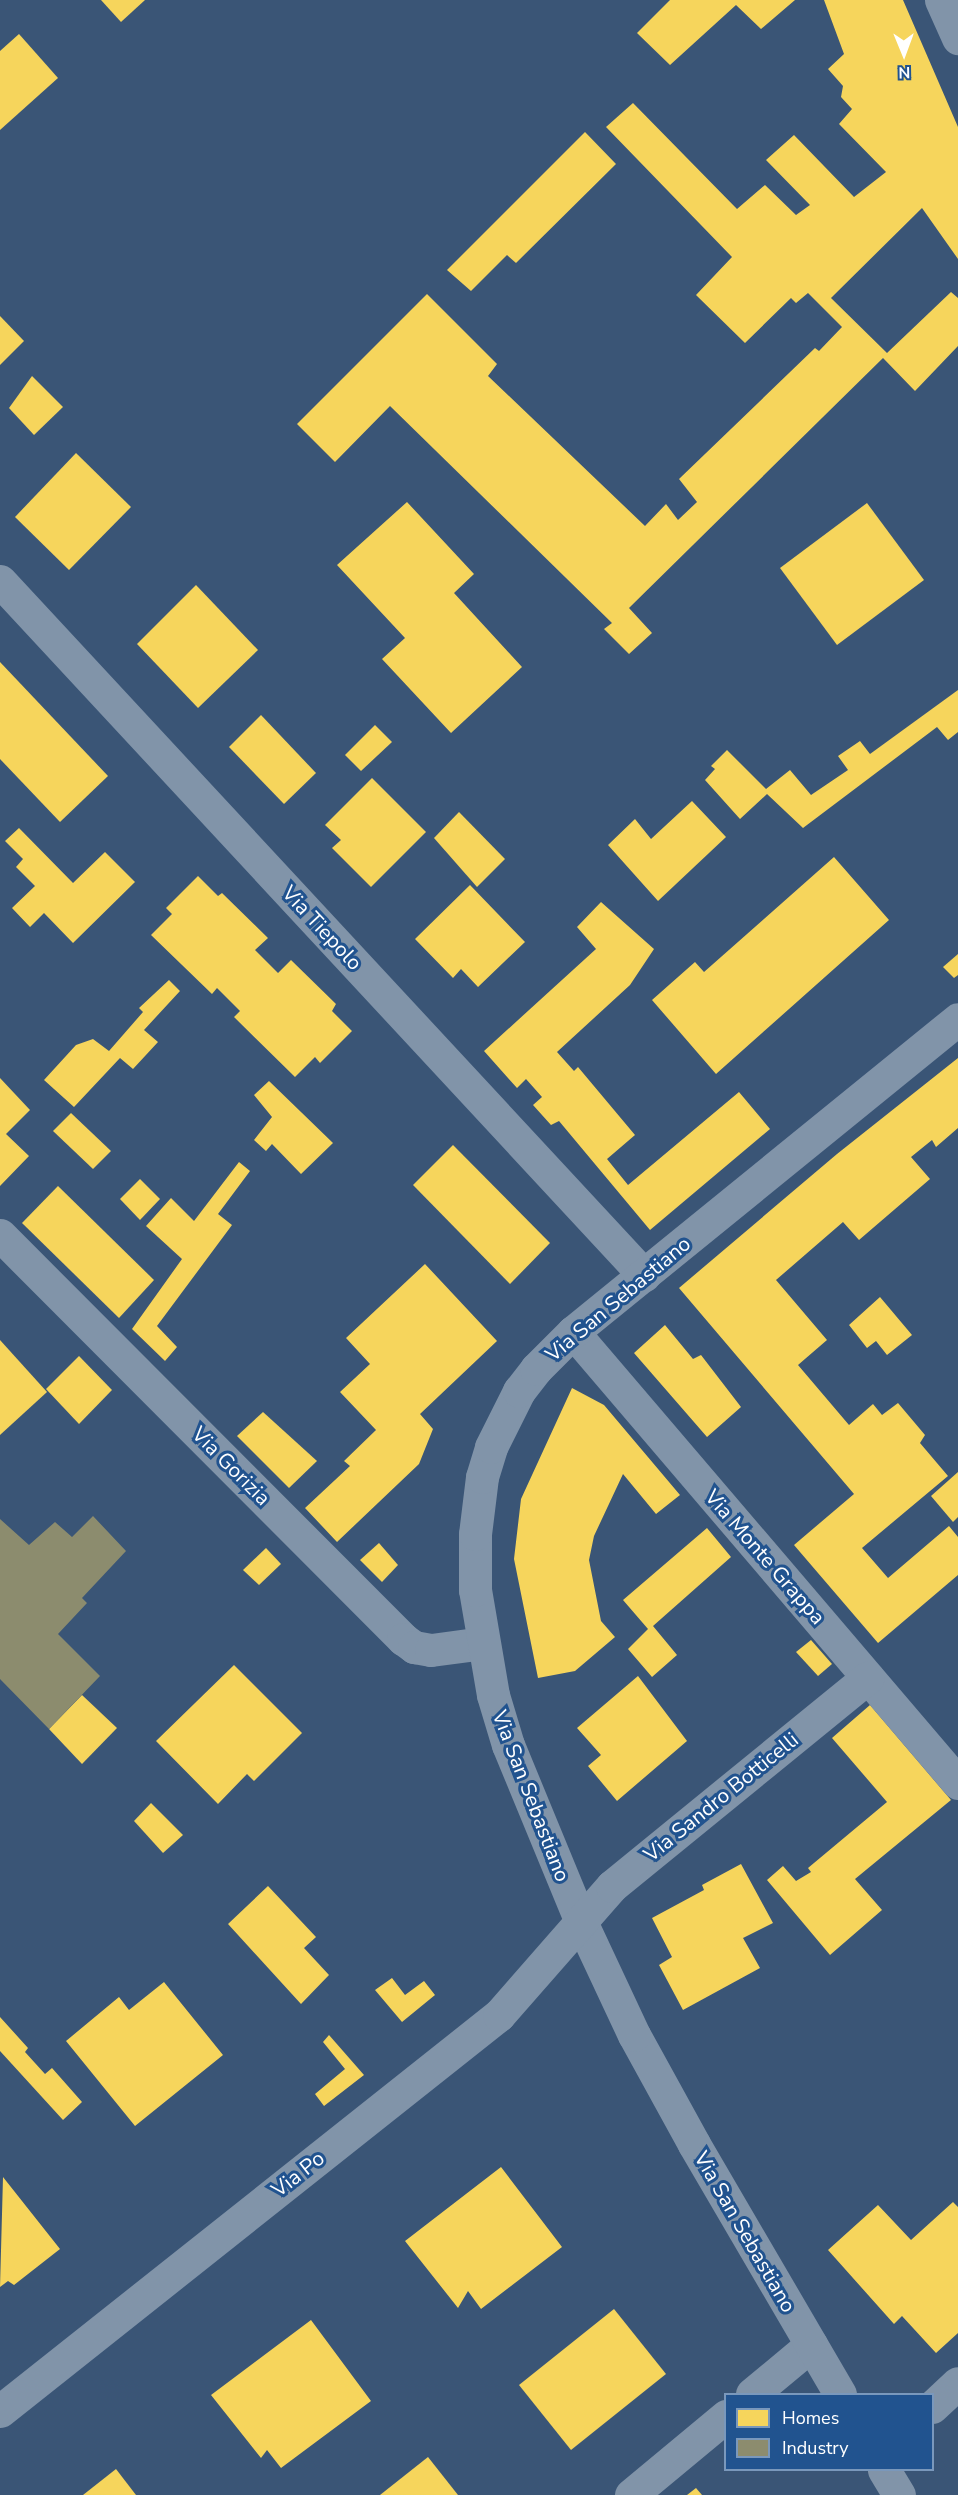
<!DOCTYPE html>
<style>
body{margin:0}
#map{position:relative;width:958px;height:2495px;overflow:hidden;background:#3a5576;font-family:"Nunito Sans",sans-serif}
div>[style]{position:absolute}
.homes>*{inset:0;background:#f6d55c}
.industry>*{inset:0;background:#8c8c6e}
.street>*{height:33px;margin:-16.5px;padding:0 16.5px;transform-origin:16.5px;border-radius:16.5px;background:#8194a9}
span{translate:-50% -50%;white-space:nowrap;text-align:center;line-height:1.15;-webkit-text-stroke:6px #21538f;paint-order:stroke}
.street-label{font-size:21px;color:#fff}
.legend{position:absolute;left:724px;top:2393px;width:210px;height:78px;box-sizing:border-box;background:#21538f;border:2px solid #7a98bc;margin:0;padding:8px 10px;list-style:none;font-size:18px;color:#fff}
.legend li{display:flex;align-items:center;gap:12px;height:30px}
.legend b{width:30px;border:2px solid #7a98bc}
.north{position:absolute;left:874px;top:24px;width:60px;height:60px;-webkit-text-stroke:4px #21538f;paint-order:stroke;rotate:179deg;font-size:16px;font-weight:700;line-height:24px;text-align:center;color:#fff}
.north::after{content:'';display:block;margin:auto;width:21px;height:27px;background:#fff;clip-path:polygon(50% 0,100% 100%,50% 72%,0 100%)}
</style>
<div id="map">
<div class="homes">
<div style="clip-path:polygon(101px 0,145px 0,121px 22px)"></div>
<div style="clip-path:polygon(670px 0,795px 0,761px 29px,736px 5px,670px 65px,637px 33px)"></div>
<div style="clip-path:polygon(824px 0,903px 0,958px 127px,958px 259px,922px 208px,831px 298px,887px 353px,951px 292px,958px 298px,958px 346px,915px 391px,883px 358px,629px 608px,652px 633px,629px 654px,604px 629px,612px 623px,390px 406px,335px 462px,297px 424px,427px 294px,497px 364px,488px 376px,645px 526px,666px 504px,678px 520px,697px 502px,679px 479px,815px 348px,819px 351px,842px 327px,808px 293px,796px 303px,791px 298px,745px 343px,696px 295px,732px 257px,606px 127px,633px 103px,737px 209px,765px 185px,796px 215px,810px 205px,766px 160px,794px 135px,854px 197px,886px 172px,839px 124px,852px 109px,841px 97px,843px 86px,828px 69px,844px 54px)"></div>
<div style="clip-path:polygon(19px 34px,58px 78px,0 130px,0 51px)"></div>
<div style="clip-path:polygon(585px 132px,616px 164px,516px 263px,507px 255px,471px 291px,447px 270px)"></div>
<div style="clip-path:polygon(0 316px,24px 341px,0 365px)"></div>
<div style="clip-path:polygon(32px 376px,63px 407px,34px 435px,9px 408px)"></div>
<div style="clip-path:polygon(76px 453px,131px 507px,69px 570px,15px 517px)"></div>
<div style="clip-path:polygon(407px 502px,474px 574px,454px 593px,522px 667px,451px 733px,382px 659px,405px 638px,337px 565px)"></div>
<div style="clip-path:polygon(867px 503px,924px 580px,837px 645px,780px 568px)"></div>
<div style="clip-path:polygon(196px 585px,258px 650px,198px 708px,137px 644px)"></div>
<div style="clip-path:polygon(0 662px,108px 776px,60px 822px,0 759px)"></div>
<div style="clip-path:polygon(958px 690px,958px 732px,948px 740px,937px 727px,803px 828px,767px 794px,740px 819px,705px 780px,715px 769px,711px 766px,727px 750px,766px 789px,790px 770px,811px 795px,848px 770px,838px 756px,860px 741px,870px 754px)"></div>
<div style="clip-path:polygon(261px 715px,316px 773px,284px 804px,229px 747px)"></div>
<div style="clip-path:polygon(375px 725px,392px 742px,361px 771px,345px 755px)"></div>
<div style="clip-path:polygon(372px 778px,426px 832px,371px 887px,332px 848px,341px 840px,325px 825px)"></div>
<div style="clip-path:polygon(692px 801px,726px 837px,658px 901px,608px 845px,635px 819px,651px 839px)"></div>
<div style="clip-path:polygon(459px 812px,505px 859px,477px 887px,434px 838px)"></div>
<div style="clip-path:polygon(19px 828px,73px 883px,105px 852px,135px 882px,73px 943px,44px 913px,30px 927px,12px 908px,35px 886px,16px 867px,23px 859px,5px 841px)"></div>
<div style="clip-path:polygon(834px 857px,889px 920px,716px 1074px,652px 1000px,695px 962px,704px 972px)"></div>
<div style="clip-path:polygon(198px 876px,218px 896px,222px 893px,268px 938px,255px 950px,278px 973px,291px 960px,336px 1004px,332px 1011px,352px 1031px,320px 1063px,315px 1057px,295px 1077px,234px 1017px,240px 1011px,217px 988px,212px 994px,151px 935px,172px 914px,166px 908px)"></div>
<div style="clip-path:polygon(470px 885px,525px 942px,478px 987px,461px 969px,453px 978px,415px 939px)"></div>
<div style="clip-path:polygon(601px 902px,654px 949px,630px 985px,557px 1052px,574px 1071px,578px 1067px,635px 1135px,607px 1159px,628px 1185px,739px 1092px,770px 1129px,650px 1230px,559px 1121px,551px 1125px,533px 1105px,542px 1097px,526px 1079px,517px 1088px,484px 1051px,596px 949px,577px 927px)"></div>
<div style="clip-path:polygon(958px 954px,958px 975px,954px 978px,943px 967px)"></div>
<div style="clip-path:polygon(169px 980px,180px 991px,144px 1030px,158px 1042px,133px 1069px,120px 1058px,74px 1107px,44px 1080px,76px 1045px,93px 1039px,109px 1051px,143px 1012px,139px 1008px)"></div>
<div style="clip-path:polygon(958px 1058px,958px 1128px,936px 1147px,932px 1140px,911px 1157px,930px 1179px,859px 1240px,843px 1222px,776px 1280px,827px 1340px,798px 1365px,849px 1425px,873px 1404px,882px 1415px,898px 1403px,925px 1435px,920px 1443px,948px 1476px,862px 1548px,888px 1578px,949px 1526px,958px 1537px,958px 1575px,878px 1643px,794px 1545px,854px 1494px,679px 1288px,837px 1154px)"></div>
<div style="clip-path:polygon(0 1078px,30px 1110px,6px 1134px,29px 1156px,0 1186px)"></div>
<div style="clip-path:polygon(269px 1081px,333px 1143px,301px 1174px,272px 1144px,266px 1151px,254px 1140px,272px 1117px,254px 1095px)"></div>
<div style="clip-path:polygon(71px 1113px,111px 1151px,93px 1169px,53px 1131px)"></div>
<div style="clip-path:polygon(453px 1145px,550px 1243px,510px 1284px,413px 1185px)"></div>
<div style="clip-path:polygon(239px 1162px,250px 1171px,218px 1214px,232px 1225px,157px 1326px,177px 1347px,165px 1361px,132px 1329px,182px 1259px,146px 1226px,171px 1198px,194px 1221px)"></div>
<div style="clip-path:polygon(140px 1179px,160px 1199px,140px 1220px,120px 1199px)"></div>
<div style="clip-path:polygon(58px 1186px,154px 1280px,119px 1318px,22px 1223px)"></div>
<div style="clip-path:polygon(425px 1264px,497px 1341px,420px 1414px,433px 1429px,419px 1464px,337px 1542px,305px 1508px,350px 1466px,344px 1461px,376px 1430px,340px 1392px,370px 1364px,346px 1338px)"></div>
<div style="clip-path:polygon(880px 1297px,912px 1335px,887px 1355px,876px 1341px,867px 1348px,849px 1325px)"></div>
<div style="clip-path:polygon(665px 1325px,693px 1359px,701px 1355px,741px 1407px,707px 1437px,634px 1353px)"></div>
<div style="clip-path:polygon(0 1340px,47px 1392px,0 1435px)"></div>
<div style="clip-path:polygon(79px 1356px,112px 1390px,79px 1424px,46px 1389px)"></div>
<div style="clip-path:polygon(572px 1388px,604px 1405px,680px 1495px,656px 1514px,623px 1474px,594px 1536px,589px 1560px,601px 1621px,615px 1637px,575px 1671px,538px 1678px,514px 1559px,521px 1499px)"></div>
<div style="clip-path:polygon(263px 1412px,317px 1461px,289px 1488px,237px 1436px)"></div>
<div style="clip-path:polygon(958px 1472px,958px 1517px,953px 1522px,931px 1496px)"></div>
<div style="clip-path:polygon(707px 1528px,731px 1557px,653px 1626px,677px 1655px,652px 1677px,628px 1649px,648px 1629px,623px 1600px)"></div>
<div style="clip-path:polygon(379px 1543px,398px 1565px,382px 1582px,360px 1560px)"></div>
<div style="clip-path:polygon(266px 1548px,281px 1564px,259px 1585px,243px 1570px)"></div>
<div style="clip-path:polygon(811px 1640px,832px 1664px,818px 1676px,796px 1652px)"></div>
<div style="clip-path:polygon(234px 1665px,302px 1733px,254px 1781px,247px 1774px,218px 1804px,156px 1741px)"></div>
<div style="clip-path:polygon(638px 1676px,687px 1741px,617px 1801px,588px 1766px,601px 1755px,577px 1728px)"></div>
<div style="clip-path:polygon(82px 1695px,117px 1728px,82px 1764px,49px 1729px)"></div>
<div style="clip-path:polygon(870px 1705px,951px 1800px,855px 1879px,882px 1910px,830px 1955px,767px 1880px,783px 1866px,796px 1881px,811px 1872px,808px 1868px,887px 1802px,832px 1738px)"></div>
<div style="clip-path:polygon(151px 1803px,183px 1835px,163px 1853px,134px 1821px)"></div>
<div style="clip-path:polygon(741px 1864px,773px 1923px,743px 1938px,760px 1968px,683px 2010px,659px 1965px,672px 1957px,652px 1918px,704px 1890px,702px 1885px)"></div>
<div style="clip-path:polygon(268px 1886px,316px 1937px,304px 1948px,329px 1975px,301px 2004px,228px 1924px)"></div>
<div style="clip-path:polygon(392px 1978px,405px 1995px,424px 1981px,435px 1995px,402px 2022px,375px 1990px)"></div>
<div style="clip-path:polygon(164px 1982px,223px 2055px,135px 2126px,66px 2041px,119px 1997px,129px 2010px)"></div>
<div style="clip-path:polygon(0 2017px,28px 2048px,25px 2052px,45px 2074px,52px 2068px,82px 2102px,63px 2120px,0 2051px)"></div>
<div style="clip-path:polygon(329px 2035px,364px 2075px,324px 2106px,315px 2094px,345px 2069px,323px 2042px)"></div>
<div style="clip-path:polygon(501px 2167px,562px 2247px,481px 2309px,468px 2291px,458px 2308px,405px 2241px)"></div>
<div style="clip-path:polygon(3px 2177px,60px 2249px,14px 2285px,8px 2281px,0 2287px)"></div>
<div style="clip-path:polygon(953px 2202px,958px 2207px,958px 2333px,936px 2353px,902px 2316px,894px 2324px,828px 2250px,878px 2205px,911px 2240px)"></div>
<div style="clip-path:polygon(614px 2309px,666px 2374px,571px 2450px,519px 2385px)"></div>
<div style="clip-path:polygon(311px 2320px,371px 2401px,281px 2468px,267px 2450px,261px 2458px,211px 2395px)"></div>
<div style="clip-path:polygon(428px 2457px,458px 2495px,380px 2495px)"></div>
<div style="clip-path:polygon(116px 2469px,136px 2495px,83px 2495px)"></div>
<div style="clip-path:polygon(696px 2488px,702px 2495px,687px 2495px)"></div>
</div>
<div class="industry">
<div style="clip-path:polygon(93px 1516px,126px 1551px,82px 1598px,87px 1603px,58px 1634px,100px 1676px,49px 1729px,0 1679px,0 1519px,29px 1545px,55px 1522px,72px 1537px)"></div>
</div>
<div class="street">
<div style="left:941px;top:0;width:42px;rotate:65.9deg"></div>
<div style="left:0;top:581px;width:947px;rotate:47.14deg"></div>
<div style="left:0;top:1235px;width:571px;rotate:45.07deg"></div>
<div style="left:403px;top:1639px;width:14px;rotate:36deg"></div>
<div style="left:414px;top:1647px;width:17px;rotate:10deg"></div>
<div style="left:431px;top:1650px;width:52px;rotate:-7.7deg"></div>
<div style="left:573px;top:1332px;width:593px;rotate:49.51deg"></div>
<div style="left:752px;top:2394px;width:77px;rotate:-39.7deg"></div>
<div style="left:840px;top:2394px;width:290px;rotate:-120.3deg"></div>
<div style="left:694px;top:2144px;width:124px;rotate:-118.8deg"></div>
<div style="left:634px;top:2035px;width:125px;rotate:-115.1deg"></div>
<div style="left:581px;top:1922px;width:191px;rotate:-112.4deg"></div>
<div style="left:508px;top:1745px;width:52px;rotate:-106.7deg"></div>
<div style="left:493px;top:1695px;width:107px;rotate:-99.7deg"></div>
<div style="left:475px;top:1590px;width:56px;rotate:-90deg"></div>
<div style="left:475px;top:1534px;width:57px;rotate:-83deg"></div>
<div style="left:482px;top:1477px;width:31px;rotate:-73deg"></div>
<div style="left:491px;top:1447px;width:63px;rotate:-63.4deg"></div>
<div style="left:519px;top:1391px;width:28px;rotate:-52deg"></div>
<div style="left:536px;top:1369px;width:52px;rotate:-45deg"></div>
<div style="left:573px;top:1332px;width:496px;rotate:-39.1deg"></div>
<div style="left:932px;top:2407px;width:35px;rotate:-43deg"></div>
<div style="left:0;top:2411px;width:637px;rotate:-38.44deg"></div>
<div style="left:499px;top:2015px;width:171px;rotate:-48.8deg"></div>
<div style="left:612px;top:1886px;width:330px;rotate:-39.2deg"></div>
<div style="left:884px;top:2470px;width:29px;rotate:59deg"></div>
<div style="left:631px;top:2495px;width:124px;rotate:-39.7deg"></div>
</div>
<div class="street-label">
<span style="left:322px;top:928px;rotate:47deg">Via Tiepolo</span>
<span style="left:618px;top:1299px;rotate:-40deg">Via San Sebastiano</span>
<span style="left:231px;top:1466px;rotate:45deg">Via Gorizia</span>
<span style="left:765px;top:1557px;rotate:49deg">Via Monte Grappa</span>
<span style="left:531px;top:1796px;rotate:69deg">Via San Sebastiano</span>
<span style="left:721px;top:1797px;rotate:-39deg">Via Sandro Botticelli</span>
<span style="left:298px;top:2174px;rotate:-38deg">Via Po</span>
<span style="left:745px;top:2232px;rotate:60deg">Via San Sebastiano</span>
</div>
<ul class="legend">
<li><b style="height:16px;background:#f6d55c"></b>Homes</li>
<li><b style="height:16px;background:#8c8c6e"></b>Industry</li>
</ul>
<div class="north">N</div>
</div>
